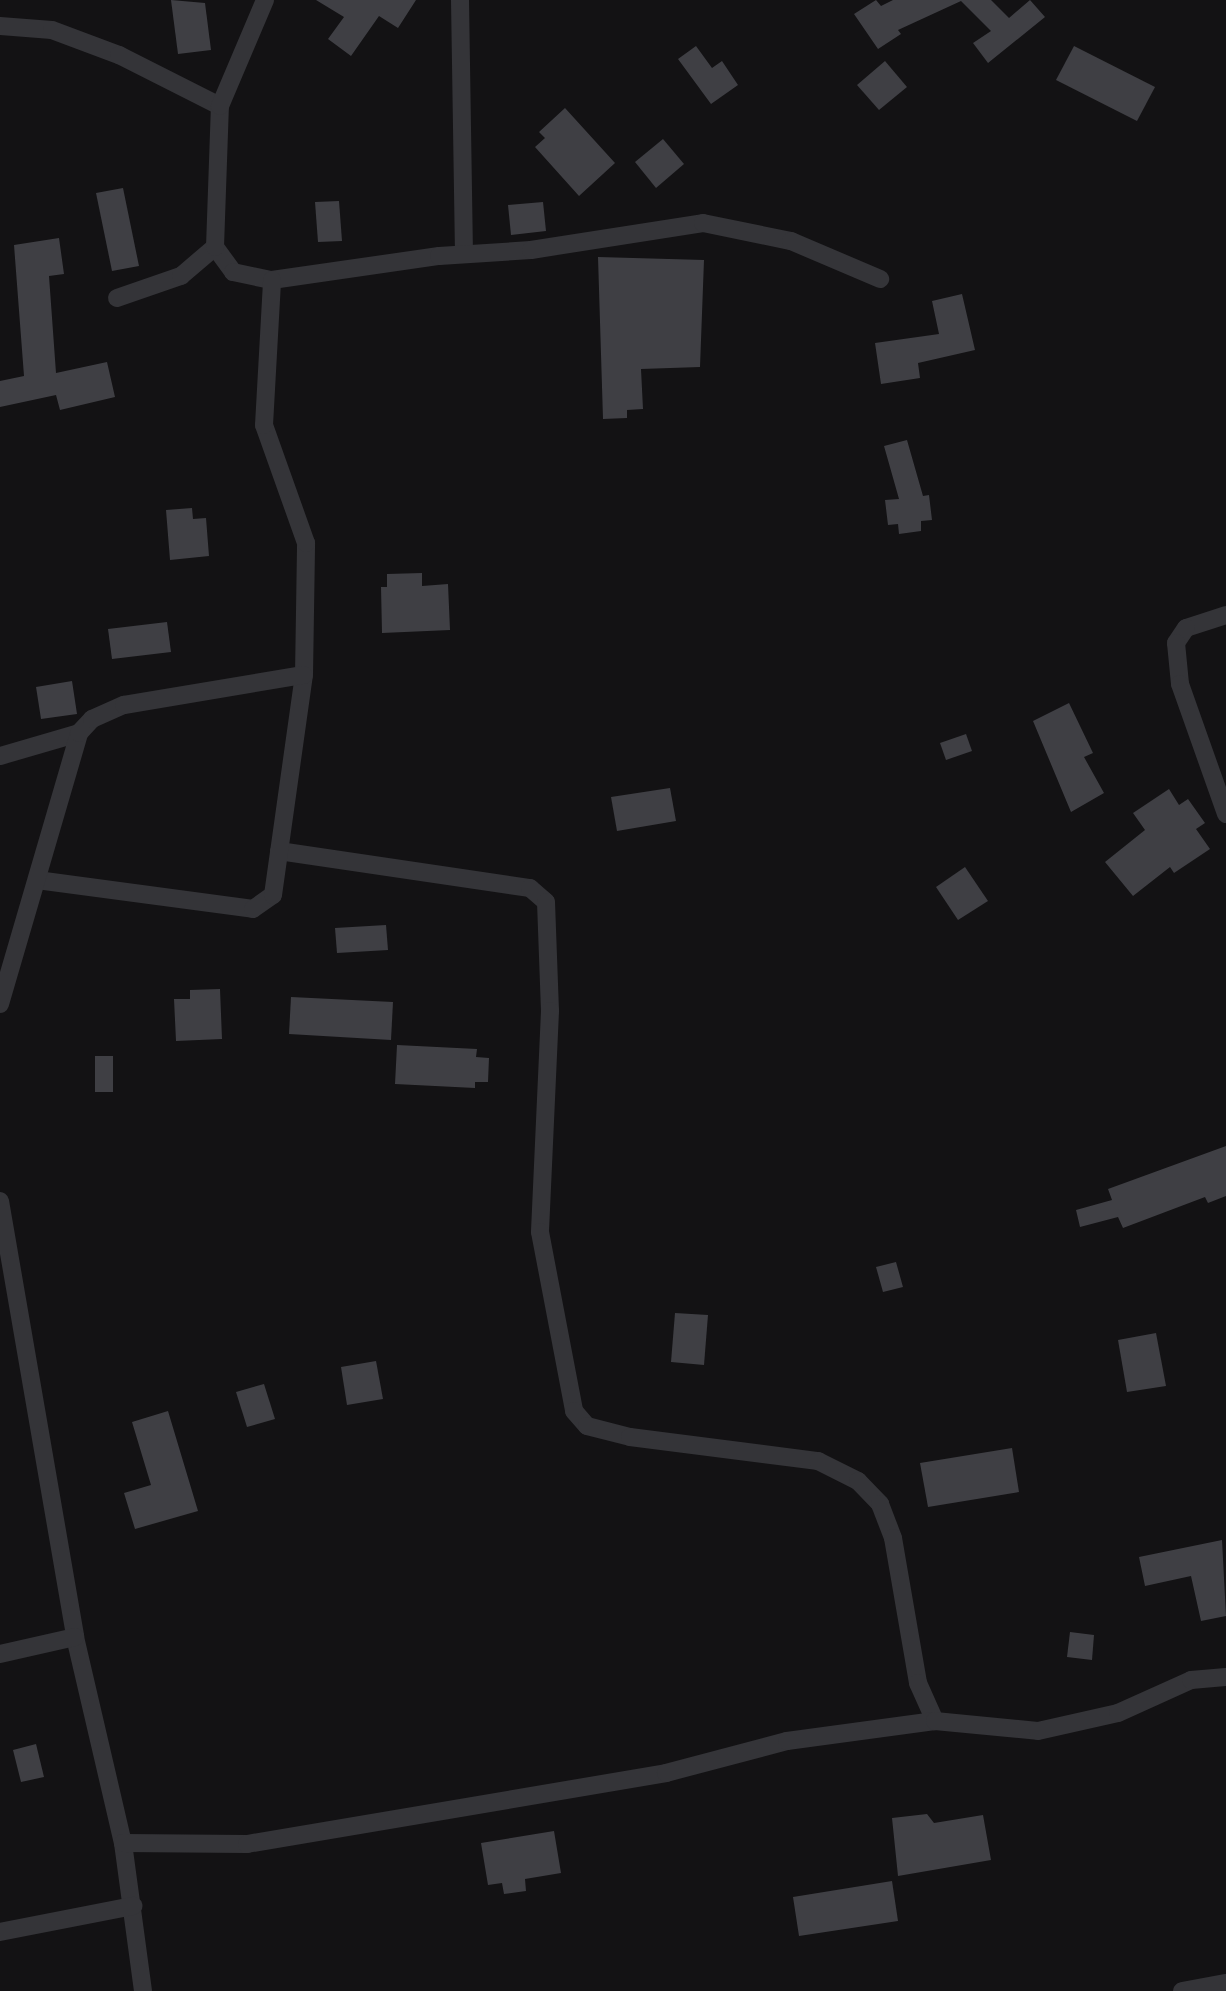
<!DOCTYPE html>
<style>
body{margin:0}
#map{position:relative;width:1226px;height:1991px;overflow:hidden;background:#131214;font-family:Arial,sans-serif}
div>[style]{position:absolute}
.building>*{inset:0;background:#3f3f44}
.minor>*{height:18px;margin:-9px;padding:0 9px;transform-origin:9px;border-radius:9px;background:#343438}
span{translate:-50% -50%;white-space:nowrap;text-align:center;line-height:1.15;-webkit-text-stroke:4.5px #0e0d0f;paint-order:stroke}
</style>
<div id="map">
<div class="building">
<div style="clip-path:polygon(171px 0,205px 3px,211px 50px,178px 54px)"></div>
<div style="clip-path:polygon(316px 0,416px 0,398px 28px,379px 16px,351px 56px,328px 39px,344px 17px)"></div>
<div style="clip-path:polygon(876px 0,881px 6px,893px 0,991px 0,1009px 18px,1030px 0,1045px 17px,988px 63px,973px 43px,991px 31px,961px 1px,898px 30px,901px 34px,878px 49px,854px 14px)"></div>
<div style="clip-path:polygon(696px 46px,712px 68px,722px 61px,738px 85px,711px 104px,678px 59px)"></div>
<div style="clip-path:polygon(1074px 46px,1155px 87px,1137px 121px,1056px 80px)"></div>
<div style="clip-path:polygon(885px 61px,907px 87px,879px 110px,857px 85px)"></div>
<div style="clip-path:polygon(565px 108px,615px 163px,579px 196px,535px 147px,545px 138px,539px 132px)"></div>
<div style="clip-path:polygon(663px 139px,684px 164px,656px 188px,635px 162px)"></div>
<div style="clip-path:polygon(123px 188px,139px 266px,112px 271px,96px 193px)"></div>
<div style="clip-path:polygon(339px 201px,342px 241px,318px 242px,315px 202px)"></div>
<div style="clip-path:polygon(543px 202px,546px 231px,511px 235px,508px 205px)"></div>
<div style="clip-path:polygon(59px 238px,64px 274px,49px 276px,56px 373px,107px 362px,115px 397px,60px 410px,56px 395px,0 407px,0 381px,24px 376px,14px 245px)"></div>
<div style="clip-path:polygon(598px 257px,704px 260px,700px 367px,641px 369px,643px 409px,627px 410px,627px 418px,603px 419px)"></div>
<div style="clip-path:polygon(962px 294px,975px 350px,918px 363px,920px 378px,881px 384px,875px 343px,939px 334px,932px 301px)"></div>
<div style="clip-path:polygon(907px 440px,923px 496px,929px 495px,932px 520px,921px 521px,921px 531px,899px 534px,898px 524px,888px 525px,885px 500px,899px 499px,884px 446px)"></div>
<div style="clip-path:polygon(192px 508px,193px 519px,206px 518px,209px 556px,170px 560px,166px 510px)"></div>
<div style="clip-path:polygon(422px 573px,422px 586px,448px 584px,450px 630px,382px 633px,381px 587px,387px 587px,387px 574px)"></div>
<div style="clip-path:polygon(167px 622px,171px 652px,112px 659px,108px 629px)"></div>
<div style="clip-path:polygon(72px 681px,77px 714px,41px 719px,36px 687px)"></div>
<div style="clip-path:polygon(1069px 703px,1093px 753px,1084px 757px,1104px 793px,1071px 812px,1033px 721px)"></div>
<div style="clip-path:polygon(966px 734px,972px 751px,946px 760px,940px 743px)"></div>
<div style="clip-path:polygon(670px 788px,676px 821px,617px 831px,611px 797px)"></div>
<div style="clip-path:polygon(1169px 789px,1179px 805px,1188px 799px,1205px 823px,1196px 829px,1210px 849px,1174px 873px,1170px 867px,1133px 896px,1105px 862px,1145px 830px,1133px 813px)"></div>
<div style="clip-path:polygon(965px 867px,988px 901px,958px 920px,936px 887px)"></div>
<div style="clip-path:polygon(386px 925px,388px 950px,337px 953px,335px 928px)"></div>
<div style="clip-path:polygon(220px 989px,222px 1039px,176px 1041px,174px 999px,190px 999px,190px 990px)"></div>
<div style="clip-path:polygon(291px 997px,393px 1002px,391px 1040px,289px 1034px)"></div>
<div style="clip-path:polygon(397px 1045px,477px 1049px,476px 1057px,489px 1058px,488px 1082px,475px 1082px,475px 1088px,395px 1084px)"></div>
<div style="clip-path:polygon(95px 1056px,113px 1056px,113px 1092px,95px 1092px)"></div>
<div style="clip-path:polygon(1226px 1146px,1226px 1196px,1208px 1203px,1205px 1197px,1123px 1228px,1118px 1217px,1080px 1227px,1076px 1210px,1112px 1200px,1108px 1189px)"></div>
<div style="clip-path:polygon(896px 1262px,903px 1287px,883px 1292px,876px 1267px)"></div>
<div style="clip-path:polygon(675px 1313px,708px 1315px,704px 1365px,671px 1362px)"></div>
<div style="clip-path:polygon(1156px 1333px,1166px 1386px,1127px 1392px,1118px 1340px)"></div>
<div style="clip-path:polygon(376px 1361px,383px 1399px,347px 1405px,341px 1367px)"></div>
<div style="clip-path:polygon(264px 1384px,275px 1419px,247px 1427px,236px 1392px)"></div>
<div style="clip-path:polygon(168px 1411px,198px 1511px,135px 1529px,124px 1493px,151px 1485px,132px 1422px)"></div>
<div style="clip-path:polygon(1012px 1448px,1019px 1492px,928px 1507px,920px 1463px)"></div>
<div style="clip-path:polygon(1222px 1540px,1226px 1616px,1201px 1621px,1191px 1576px,1145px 1586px,1139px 1557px)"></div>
<div style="clip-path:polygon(1070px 1632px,1094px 1635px,1092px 1660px,1067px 1657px)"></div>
<div style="clip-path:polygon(36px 1744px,44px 1777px,21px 1782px,13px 1750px)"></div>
<div style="clip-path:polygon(927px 1814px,934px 1823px,983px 1815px,991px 1860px,898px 1876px,892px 1818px)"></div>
<div style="clip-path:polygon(554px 1831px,561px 1873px,525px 1879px,526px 1891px,504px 1894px,502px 1883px,488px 1885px,481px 1843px)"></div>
<div style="clip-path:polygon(892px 1881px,898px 1921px,799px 1936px,793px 1897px)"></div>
</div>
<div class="minor">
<div style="left:460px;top:0;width:254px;rotate:89.1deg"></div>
<div style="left:0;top:26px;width:52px;rotate:4.4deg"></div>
<div style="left:52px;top:30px;width:72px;rotate:20.5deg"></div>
<div style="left:119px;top:55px;width:113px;rotate:26.8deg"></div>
<div style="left:215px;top:247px;width:31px;rotate:54deg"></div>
<div style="left:233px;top:272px;width:40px;rotate:12deg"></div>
<div style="left:272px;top:280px;width:169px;rotate:-8.2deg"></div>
<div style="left:439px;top:256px;width:92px;rotate:-3.7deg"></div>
<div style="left:531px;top:250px;width:174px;rotate:-8.9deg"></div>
<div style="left:703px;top:223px;width:90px;rotate:11.6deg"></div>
<div style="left:791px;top:241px;width:97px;rotate:23.1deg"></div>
<div style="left:117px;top:298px;width:68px;rotate:-19deg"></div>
<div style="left:181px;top:276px;width:45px;rotate:-40.5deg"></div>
<div style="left:215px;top:247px;width:141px;rotate:-88deg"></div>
<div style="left:220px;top:106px;width:115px;rotate:-67deg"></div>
<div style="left:1226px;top:615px;width:42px;rotate:162deg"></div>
<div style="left:1186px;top:628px;width:18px;rotate:124deg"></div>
<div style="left:1176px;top:643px;width:41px;rotate:84.4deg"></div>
<div style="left:1180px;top:684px;width:138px;rotate:70.5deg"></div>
<div style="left:0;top:756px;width:82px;rotate:-16.2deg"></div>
<div style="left:279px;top:851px;width:254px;rotate:8.4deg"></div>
<div style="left:530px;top:888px;width:21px;rotate:41deg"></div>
<div style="left:546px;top:902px;width:109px;rotate:87.9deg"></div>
<div style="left:550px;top:1011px;width:221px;rotate:92.6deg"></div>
<div style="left:540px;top:1232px;width:182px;rotate:79.2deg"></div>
<div style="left:574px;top:1411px;width:20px;rotate:49deg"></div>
<div style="left:587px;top:1426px;width:44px;rotate:14.3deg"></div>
<div style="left:630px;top:1437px;width:190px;rotate:7.3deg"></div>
<div style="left:818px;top:1461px;width:45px;rotate:26.6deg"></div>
<div style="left:858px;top:1481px;width:32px;rotate:46deg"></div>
<div style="left:880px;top:1504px;width:36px;rotate:69deg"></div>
<div style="left:893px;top:1538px;width:147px;rotate:80.2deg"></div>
<div style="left:918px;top:1683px;width:42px;rotate:65.9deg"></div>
<div style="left:37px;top:880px;width:218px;rotate:7.6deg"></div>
<div style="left:253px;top:909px;width:24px;rotate:-35deg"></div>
<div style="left:273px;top:895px;width:222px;rotate:-82deg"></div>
<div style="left:304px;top:675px;width:132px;rotate:-89.1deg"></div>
<div style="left:306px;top:543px;width:125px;rotate:-109.6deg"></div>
<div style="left:264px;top:425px;width:145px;rotate:-86.8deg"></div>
<div style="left:0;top:1004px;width:282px;rotate:-73.7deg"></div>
<div style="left:79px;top:733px;width:19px;rotate:-47deg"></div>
<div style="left:92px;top:719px;width:35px;rotate:-24deg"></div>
<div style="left:124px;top:705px;width:182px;rotate:-9.5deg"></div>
<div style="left:0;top:1201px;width:442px;rotate:80.2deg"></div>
<div style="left:75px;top:1637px;width:212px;rotate:76.9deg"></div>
<div style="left:123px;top:1843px;width:149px;rotate:82.3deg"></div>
<div style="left:0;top:1654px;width:77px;rotate:-12.8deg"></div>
<div style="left:123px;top:1843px;width:124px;rotate:0.5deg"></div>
<div style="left:247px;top:1844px;width:425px;rotate:-9.6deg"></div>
<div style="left:666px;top:1773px;width:125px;rotate:-14.8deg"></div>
<div style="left:787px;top:1741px;width:149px;rotate:-7.7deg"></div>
<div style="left:935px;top:1721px;width:103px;rotate:5.5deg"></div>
<div style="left:1038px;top:1731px;width:82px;rotate:-12.7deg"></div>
<div style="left:1118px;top:1713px;width:80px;rotate:-24.3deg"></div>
<div style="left:1191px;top:1680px;width:35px;rotate:-5deg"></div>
<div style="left:0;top:1932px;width:136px;rotate:-11.1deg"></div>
<div style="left:1182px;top:1991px;width:45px;rotate:-10.3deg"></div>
</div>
</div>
